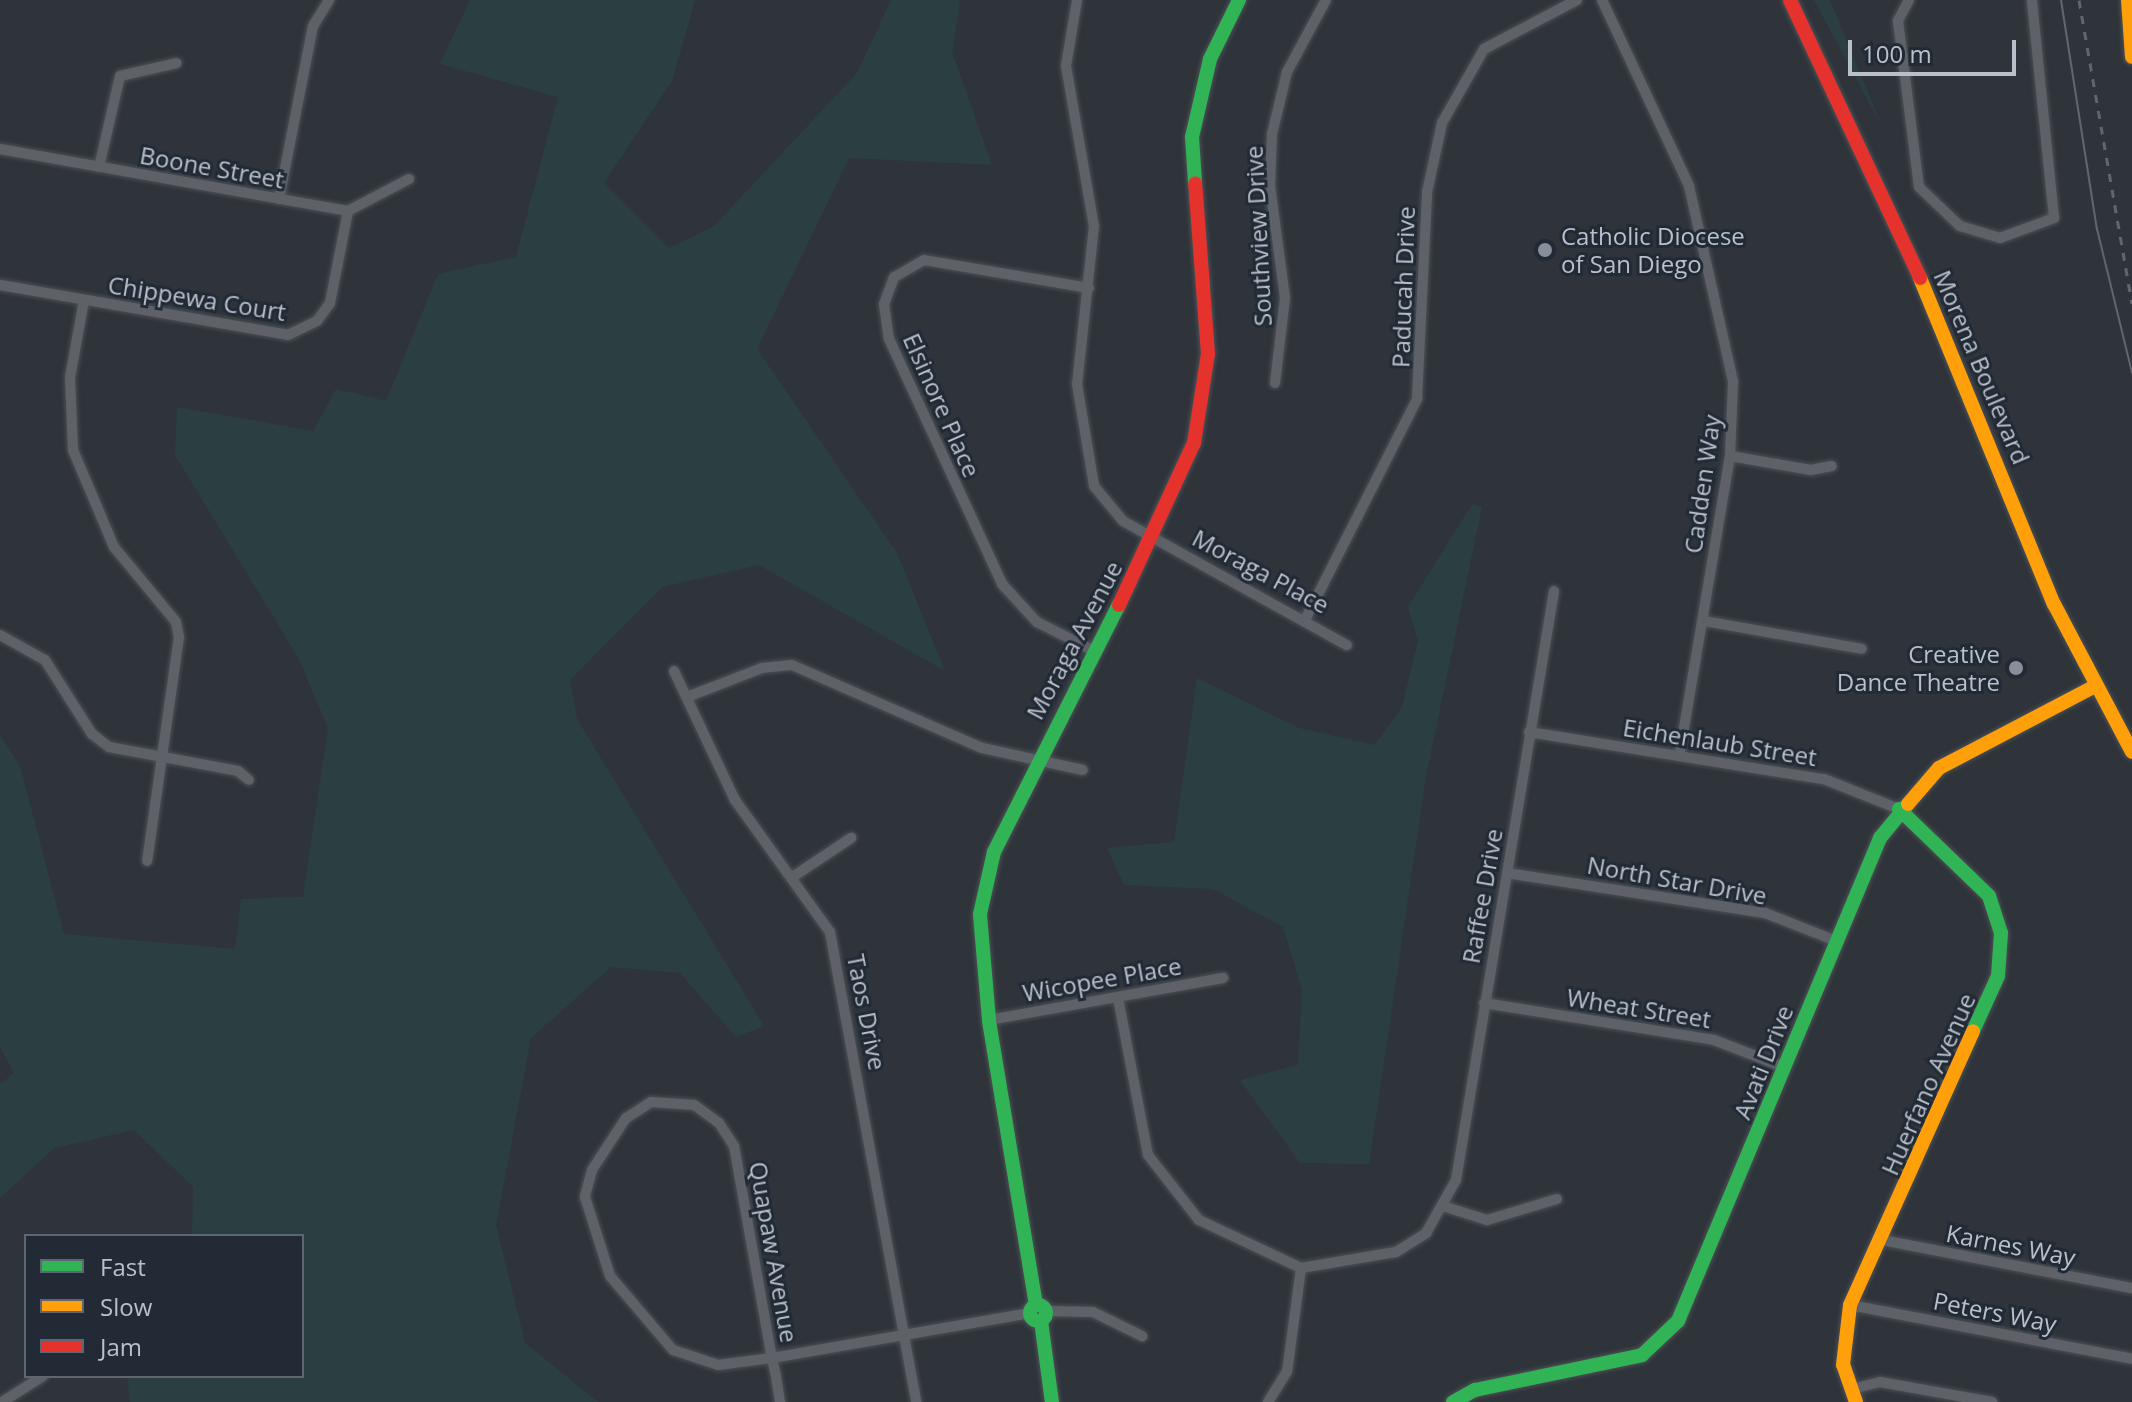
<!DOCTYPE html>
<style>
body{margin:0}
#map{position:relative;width:2132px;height:1402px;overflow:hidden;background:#2e343a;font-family:"Open Sans",sans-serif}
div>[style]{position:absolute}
.green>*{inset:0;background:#2b3f41}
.roads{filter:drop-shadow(0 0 2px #4c5055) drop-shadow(0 0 2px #4c5055)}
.street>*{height:10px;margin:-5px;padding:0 5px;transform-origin:5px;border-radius:5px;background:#5e6268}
.fast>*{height:14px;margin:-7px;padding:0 7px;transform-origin:7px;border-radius:7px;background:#30b455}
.fast>.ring{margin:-7px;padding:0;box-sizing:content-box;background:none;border:14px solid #30b455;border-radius:50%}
.slow>*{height:14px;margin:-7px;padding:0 7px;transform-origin:7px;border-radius:7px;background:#ff9f0a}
.jam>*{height:14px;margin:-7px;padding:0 7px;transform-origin:7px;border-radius:7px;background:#e5322d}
.tram>*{height:2px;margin:-1px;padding:0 1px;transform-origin:1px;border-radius:1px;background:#62666c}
.rail>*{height:3px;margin-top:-1.5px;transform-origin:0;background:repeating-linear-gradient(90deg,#62666c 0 8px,transparent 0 16px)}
.dots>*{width:22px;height:22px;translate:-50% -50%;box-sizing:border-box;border:4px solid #212a35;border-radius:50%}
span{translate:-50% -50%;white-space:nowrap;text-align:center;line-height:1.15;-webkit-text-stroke:6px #212a35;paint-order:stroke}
.street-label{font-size:24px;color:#b9c0ca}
.poi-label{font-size:24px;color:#b9c0ca}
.left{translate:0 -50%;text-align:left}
.right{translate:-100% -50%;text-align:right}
.legend{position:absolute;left:24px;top:1234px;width:280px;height:144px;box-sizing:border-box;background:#212a35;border:2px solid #5e6671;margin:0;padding:10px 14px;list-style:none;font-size:24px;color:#b9c0ca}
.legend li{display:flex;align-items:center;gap:16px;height:40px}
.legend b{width:40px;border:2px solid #5e6671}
.scale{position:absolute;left:1848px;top:40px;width:168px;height:36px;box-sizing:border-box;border:4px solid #b9c0ca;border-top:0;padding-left:10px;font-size:24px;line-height:28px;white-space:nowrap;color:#b9c0ca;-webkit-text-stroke:6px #212a35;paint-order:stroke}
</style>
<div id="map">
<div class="green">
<div style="clip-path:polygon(695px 0,672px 81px,604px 183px,669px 248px,714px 226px,857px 73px,891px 0,960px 0,952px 52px,992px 165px,849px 158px,757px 349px,897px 553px,945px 671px,759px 565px,662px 587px,570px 680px,577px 719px,764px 1026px,736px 1037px,680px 973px,611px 967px,531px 1038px,496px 1225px,525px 1343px,598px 1402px,130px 1402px,127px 1376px,302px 1376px,302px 1236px,192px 1236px,193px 1187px,134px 1130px,54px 1148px,0 1198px,0 1084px,14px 1073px,0 1047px,0 735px,20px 766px,64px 934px,235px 949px,241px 899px,303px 897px,328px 728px,299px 659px,175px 455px,177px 407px,313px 431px,336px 389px,386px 401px,438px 274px,516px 257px,558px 97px,440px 64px,470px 0)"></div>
<div style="clip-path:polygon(1814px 0,1830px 0,1882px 127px)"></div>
<div style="clip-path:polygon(1472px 504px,1482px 507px,1426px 776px,1369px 1164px,1300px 1163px,1240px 1080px,1298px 1065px,1302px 990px,1283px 927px,1213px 889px,1124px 885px,1107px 848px,1174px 842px,1197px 678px,1299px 728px,1375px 745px,1402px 707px,1418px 641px,1408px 607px)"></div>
</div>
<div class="roads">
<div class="street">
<div style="left:1077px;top:0;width:67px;rotate:99.5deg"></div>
<div style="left:1066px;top:66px;width:162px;rotate:80.1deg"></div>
<div style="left:1094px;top:226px;width:159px;rotate:96.1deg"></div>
<div style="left:1077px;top:384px;width:103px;rotate:80.5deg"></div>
<div style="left:1094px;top:486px;width:45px;rotate:50.4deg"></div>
<div style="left:1123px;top:521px;width:256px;rotate:29deg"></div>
<div style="left:1602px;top:0;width:205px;rotate:64.9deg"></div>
<div style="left:1689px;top:186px;width:201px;rotate:77.3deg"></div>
<div style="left:1733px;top:382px;width:74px;rotate:92.3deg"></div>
<div style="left:1730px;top:456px;width:304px;rotate:99.6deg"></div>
<div style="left:1909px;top:0;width:24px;rotate:118deg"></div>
<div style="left:1898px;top:21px;width:167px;rotate:82.8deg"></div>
<div style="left:1919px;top:187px;width:57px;rotate:43.6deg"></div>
<div style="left:1960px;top:226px;width:42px;rotate:16.7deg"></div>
<div style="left:2000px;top:238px;width:58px;rotate:-20.3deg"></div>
<div style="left:2054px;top:218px;width:219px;rotate:-95.8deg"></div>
<div style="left:0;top:149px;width:353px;rotate:10.1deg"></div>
<div style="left:348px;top:211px;width:69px;rotate:-27.7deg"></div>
<div style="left:99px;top:167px;width:93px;rotate:-77deg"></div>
<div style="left:120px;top:76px;width:58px;rotate:-12.8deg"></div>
<div style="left:279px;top:199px;width:176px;rotate:-78.9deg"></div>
<div style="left:313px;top:26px;width:31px;rotate:-58deg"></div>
<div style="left:0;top:285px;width:292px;rotate:9.8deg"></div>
<div style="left:288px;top:335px;width:32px;rotate:-26deg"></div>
<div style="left:317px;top:321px;width:22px;rotate:-54deg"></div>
<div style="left:330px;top:303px;width:94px;rotate:-78.9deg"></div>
<div style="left:1089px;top:288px;width:167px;rotate:-170.4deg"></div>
<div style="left:924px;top:260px;width:34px;rotate:150deg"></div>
<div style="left:894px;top:277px;width:29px;rotate:110deg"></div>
<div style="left:884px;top:304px;width:35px;rotate:82deg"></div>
<div style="left:889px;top:339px;width:270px;rotate:65.2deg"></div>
<div style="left:1002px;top:584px;width:52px;rotate:47.4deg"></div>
<div style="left:1037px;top:622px;width:62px;rotate:27deg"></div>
<div style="left:84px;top:300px;width:79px;rotate:100.2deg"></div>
<div style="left:70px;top:378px;width:72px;rotate:87.6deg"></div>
<div style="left:73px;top:450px;width:105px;rotate:67.1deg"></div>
<div style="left:114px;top:547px;width:97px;rotate:50.4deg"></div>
<div style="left:176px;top:622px;width:15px;rotate:79deg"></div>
<div style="left:179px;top:637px;width:226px;rotate:98.1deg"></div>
<div style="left:1275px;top:383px;width:86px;rotate:-83.3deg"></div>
<div style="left:1285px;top:298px;width:113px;rotate:-97.6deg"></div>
<div style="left:1270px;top:186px;width:52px;rotate:-87.8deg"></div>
<div style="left:1272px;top:134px;width:64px;rotate:-76.4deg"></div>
<div style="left:1287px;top:72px;width:82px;rotate:-61.6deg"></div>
<div style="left:1730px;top:456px;width:82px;rotate:9.8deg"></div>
<div style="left:1811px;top:470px;width:21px;rotate:-11deg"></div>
<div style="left:1306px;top:618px;width:246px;rotate:-63.1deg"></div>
<div style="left:1417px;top:399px;width:207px;rotate:-87.2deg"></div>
<div style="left:1427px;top:192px;width:71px;rotate:-77.7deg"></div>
<div style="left:1442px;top:123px;width:85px;rotate:-60.4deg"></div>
<div style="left:1484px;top:49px;width:105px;rotate:-27.8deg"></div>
<div style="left:1704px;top:621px;width:160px;rotate:10deg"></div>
<div style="left:0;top:635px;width:51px;rotate:29.1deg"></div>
<div style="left:45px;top:660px;width:88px;rotate:57.6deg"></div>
<div style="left:92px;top:734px;width:21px;rotate:37deg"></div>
<div style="left:109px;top:747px;width:131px;rotate:10.5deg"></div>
<div style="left:238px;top:771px;width:14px;rotate:39deg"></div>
<div style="left:674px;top:671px;width:143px;rotate:64.7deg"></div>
<div style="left:735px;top:800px;width:163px;rotate:54.3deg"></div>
<div style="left:830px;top:932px;width:478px;rotate:79.6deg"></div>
<div style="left:687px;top:697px;width:80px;rotate:-21.1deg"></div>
<div style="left:762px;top:668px;width:30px;rotate:-6deg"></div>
<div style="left:792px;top:665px;width:207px;rotate:23.6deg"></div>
<div style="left:982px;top:748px;width:103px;rotate:12.3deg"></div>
<div style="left:1529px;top:732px;width:299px;rotate:9.1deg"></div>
<div style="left:1824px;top:779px;width:81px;rotate:21.8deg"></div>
<div style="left:1507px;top:873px;width:261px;rotate:8.8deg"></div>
<div style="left:1765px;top:913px;width:76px;rotate:21.5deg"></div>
<div style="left:794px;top:876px;width:69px;rotate:-33.7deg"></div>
<div style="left:1118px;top:998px;width:160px;rotate:79.2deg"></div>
<div style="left:1148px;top:1155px;width:83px;rotate:51.9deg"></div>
<div style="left:1199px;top:1220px;width:113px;rotate:25.2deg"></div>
<div style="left:1301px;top:1268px;width:96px;rotate:-9.6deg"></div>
<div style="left:1396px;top:1252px;width:36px;rotate:-32deg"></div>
<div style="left:1426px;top:1233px;width:61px;rotate:-60.5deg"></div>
<div style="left:1456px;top:1180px;width:597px;rotate:-80.55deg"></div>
<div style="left:1484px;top:1003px;width:233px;rotate:9.1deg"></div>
<div style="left:1714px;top:1040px;width:75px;rotate:21.1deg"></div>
<div style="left:989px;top:1020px;width:238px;rotate:-10.2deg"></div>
<div style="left:1446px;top:1207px;width:43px;rotate:17.6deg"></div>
<div style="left:1487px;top:1220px;width:73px;rotate:-16.7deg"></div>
<div style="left:1882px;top:1240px;width:255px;rotate:10.9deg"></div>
<div style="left:1850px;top:1305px;width:287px;rotate:10.8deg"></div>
<div style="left:1047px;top:1311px;width:46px;rotate:1.2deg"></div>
<div style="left:1093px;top:1312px;width:55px;rotate:26.1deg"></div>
<div style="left:1852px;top:1389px;width:29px;rotate:-14deg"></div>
<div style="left:1880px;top:1382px;width:114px;rotate:10.1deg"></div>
<div style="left:2px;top:1402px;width:49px;rotate:-32.4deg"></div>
<div style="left:780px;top:1402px;width:26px;rotate:-99deg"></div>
<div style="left:776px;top:1376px;width:18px;rotate:-103deg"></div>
<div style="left:772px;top:1358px;width:16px;rotate:-101deg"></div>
<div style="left:769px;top:1342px;width:199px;rotate:-100.1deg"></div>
<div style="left:734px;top:1146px;width:27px;rotate:-123deg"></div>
<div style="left:719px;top:1123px;width:31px;rotate:-144deg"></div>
<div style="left:694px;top:1105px;width:43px;rotate:-176deg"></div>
<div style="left:651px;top:1102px;width:30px;rotate:147deg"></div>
<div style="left:626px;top:1118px;width:62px;rotate:123.2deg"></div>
<div style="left:592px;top:1170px;width:28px;rotate:105deg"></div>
<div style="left:585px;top:1197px;width:83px;rotate:72.4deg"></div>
<div style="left:610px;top:1276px;width:97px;rotate:49.6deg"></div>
<div style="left:673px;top:1350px;width:47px;rotate:18.4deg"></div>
<div style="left:718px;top:1365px;width:54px;rotate:-7.4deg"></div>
<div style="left:772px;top:1358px;width:262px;rotate:-9.9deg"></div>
<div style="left:1268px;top:1402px;width:36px;rotate:-58deg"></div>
<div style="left:1287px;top:1372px;width:105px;rotate:-82.3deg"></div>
</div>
<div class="fast">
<div style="left:1195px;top:183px;width:46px;rotate:-93.7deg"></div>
<div style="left:1192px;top:137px;width:80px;rotate:-77deg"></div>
<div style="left:1210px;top:59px;width:66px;rotate:-63.8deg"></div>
<div style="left:1899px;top:809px;width:125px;rotate:44deg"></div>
<div style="left:1989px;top:896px;width:39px;rotate:72deg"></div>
<div style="left:2001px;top:933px;width:43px;rotate:94deg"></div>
<div style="left:1998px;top:976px;width:60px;rotate:114.4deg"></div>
<div class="ring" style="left:1030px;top:1305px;width:2px;height:2px"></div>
<div style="left:1036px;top:1305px;width:289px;rotate:-99.4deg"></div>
<div style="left:989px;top:1020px;width:106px;rotate:-94.9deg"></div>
<div style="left:980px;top:914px;width:64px;rotate:-77.3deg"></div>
<div style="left:994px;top:852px;width:277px;rotate:-63.2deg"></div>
<div style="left:1041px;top:1321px;width:82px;rotate:82.3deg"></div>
<div style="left:1453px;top:1402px;width:25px;rotate:-29deg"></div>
<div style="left:1475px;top:1390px;width:171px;rotate:-11.8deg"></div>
<div style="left:1642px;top:1355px;width:50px;rotate:-43.4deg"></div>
<div style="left:1678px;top:1321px;width:524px;rotate:-67.3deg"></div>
<div style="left:1880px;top:838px;width:44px;rotate:-50.5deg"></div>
</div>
<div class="slow">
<div style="left:2128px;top:0;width:57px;rotate:86deg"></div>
<div style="left:1920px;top:278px;width:352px;rotate:67.7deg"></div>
<div style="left:2054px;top:604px;width:167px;rotate:62.2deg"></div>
<div style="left:1908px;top:804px;width:48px;rotate:-49.3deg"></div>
<div style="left:1939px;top:768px;width:174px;rotate:-27.7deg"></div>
<div style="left:1856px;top:1402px;width:39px;rotate:-109deg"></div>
<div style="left:1843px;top:1365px;width:60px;rotate:-83.3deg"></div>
<div style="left:1850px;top:1305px;width:300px;rotate:-65.8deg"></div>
</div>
<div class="jam">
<div style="left:1790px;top:0;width:307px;rotate:64.9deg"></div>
<div style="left:1119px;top:605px;width:179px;rotate:-65.2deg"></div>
<div style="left:1194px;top:443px;width:90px;rotate:-81.1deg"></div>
<div style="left:1208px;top:354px;width:171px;rotate:-94.3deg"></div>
</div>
</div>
<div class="tram">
<div style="left:2061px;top:0;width:232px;rotate:81.1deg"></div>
<div style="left:2097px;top:229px;width:148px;rotate:76.3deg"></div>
</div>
<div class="rail">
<div style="left:2079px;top:0;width:308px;rotate:80.1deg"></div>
</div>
<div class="dots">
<div style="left:1545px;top:250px;background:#888f98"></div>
<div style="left:2016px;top:668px;background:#888f98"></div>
</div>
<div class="street-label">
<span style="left:212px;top:167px;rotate:10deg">Boone Street</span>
<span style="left:1258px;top:236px;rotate:-93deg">Southview Drive</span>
<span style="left:1403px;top:287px;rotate:-88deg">Paducah Drive</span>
<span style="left:197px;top:298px;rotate:9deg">Chippewa Court</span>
<span style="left:1982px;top:367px;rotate:67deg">Morena Boulevard</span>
<span style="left:942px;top:405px;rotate:66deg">Elsinore Place</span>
<span style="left:1702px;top:484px;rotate:-82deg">Cadden Way</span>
<span style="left:1261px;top:571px;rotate:28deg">Moraga Place</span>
<span style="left:1074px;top:640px;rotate:-62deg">Moraga Avenue</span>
<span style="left:1720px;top:742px;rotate:9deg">Eichenlaub Street</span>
<span style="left:1677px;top:880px;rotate:10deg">North Star Drive</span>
<span style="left:1482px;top:896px;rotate:-80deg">Raffee Drive</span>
<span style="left:1102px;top:979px;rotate:-10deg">Wicopee Place</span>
<span style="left:1639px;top:1008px;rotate:9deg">Wheat Street</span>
<span style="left:867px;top:1012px;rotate:79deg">Taos Drive</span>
<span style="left:1763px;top:1062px;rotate:-68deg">Avati Drive</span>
<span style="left:1928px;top:1084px;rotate:-66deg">Huerfano Avenue</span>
<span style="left:2011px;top:1245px;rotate:11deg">Karnes Way</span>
<span style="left:774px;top:1252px;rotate:80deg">Quapaw Avenue</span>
<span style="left:1995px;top:1312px;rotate:11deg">Peters Way</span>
</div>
<div class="poi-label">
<span class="left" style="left:1561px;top:250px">Catholic Diocese<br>of San Diego</span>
<span class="right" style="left:2000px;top:668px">Creative<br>Dance Theatre</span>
</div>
<ul class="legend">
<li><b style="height:10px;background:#30b455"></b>Fast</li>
<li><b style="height:10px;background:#ff9f0a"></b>Slow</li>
<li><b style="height:10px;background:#e5322d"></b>Jam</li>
</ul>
<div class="scale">100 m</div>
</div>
